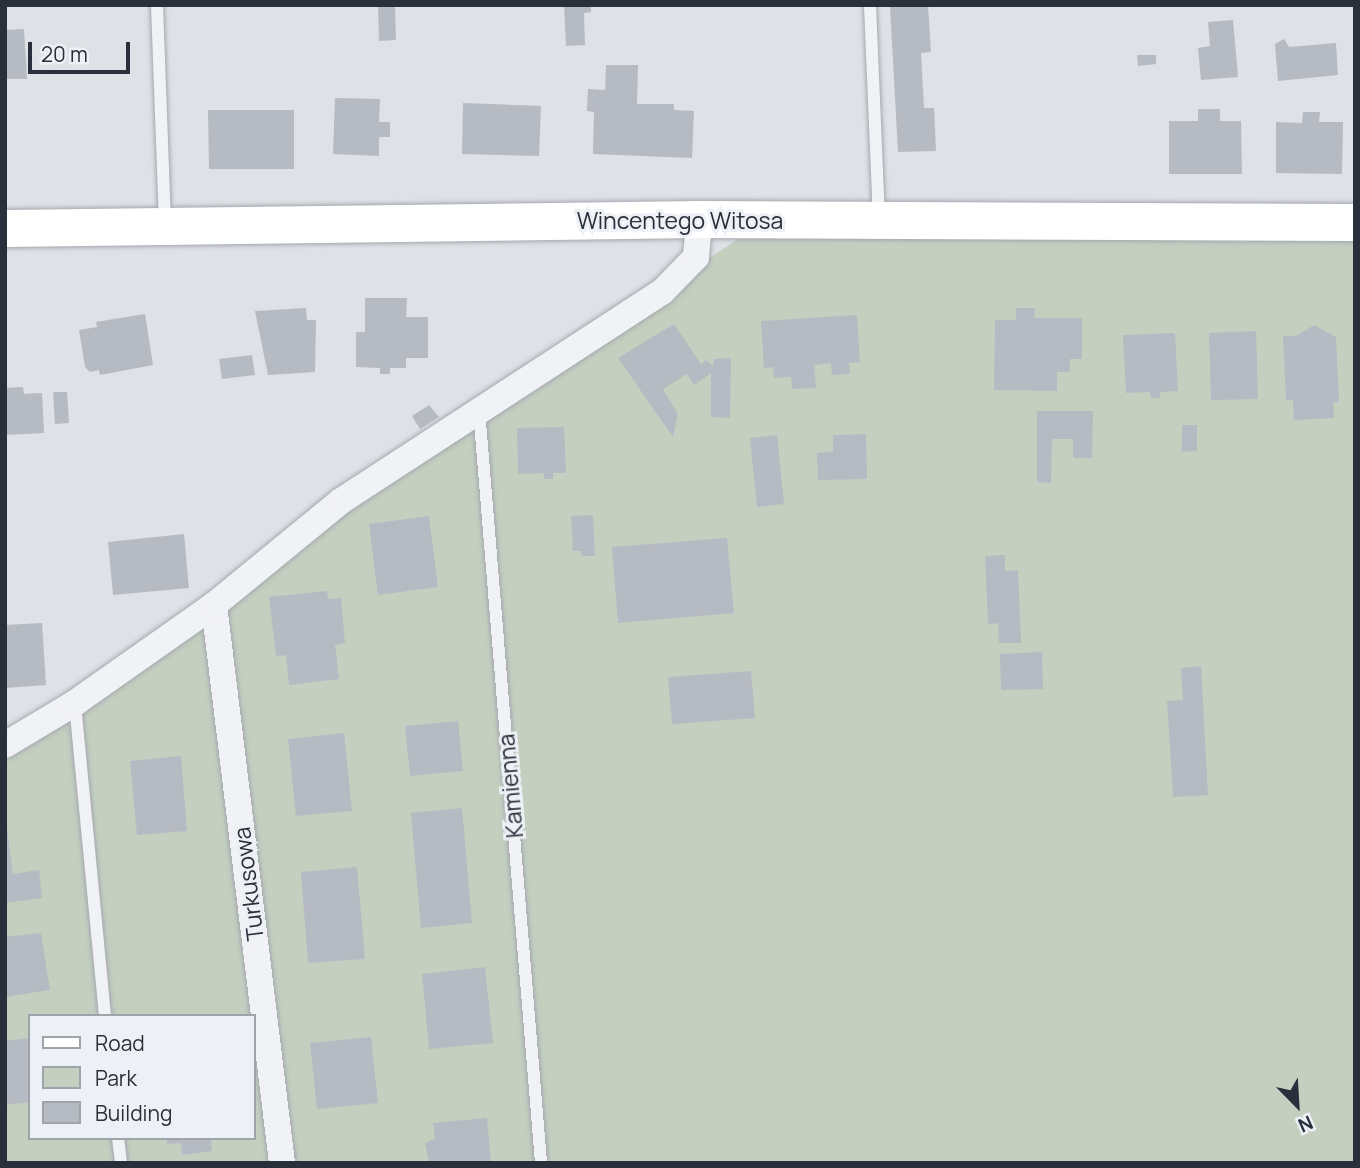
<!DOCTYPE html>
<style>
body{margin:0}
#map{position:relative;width:1360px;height:1168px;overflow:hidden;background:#dee1e6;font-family:Manrope,sans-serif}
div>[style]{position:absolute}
.green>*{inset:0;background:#c4cfc0}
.building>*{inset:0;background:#b6bac2}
.roads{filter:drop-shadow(0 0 2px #a4a8af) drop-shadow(0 0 2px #a4a8af)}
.lane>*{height:12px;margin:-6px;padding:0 6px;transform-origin:6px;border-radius:6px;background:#f1f2f5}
.street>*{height:26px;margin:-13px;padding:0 13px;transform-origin:13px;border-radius:13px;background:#f1f2f5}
.secondary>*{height:37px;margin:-18.5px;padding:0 18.5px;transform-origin:18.5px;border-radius:18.5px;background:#fff}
span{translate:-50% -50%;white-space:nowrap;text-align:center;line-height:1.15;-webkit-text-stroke:6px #edf0f4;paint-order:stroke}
.street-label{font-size:23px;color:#292f3b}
.frame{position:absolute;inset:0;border:7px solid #292f3b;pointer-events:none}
.legend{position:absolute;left:28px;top:1014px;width:228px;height:126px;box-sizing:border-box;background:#edf0f4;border:2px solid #9fa3aa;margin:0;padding:9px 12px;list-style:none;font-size:21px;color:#292f3b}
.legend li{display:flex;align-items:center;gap:14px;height:35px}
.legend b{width:35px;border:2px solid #9fa3aa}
.north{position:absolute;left:1262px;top:1070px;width:70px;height:70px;-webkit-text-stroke:5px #edf0f4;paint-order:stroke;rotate:156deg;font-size:19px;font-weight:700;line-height:28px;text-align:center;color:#292f3b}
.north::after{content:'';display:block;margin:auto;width:24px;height:32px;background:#292f3b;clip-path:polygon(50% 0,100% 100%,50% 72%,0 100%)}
.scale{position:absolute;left:28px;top:42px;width:102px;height:32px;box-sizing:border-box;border:4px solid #292f3b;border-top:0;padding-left:9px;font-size:21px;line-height:24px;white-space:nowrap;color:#292f3b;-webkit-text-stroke:5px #edf0f4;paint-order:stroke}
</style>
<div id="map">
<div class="green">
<div style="clip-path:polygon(evenodd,1355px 230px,1355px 1163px,5px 1163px,5px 744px,286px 540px,738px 239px,1355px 230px,30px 1016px,254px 1016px,254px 1138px,30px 1138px,30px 1016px)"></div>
</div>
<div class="building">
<div style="clip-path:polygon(378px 5px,395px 5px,396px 40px,379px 41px)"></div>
<div style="clip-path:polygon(564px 5px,591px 5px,591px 12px,584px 13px,585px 45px,566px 46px)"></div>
<div style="clip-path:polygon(928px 5px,931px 52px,921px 53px,924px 108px,934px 108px,936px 151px,898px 152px,890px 7px)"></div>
<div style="clip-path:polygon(1233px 20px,1238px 77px,1201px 80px,1198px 48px,1210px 46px,1208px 22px)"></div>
<div style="clip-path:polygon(24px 29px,27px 79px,5px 79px,5px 30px)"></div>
<div style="clip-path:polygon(1284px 39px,1289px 47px,1336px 43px,1338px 75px,1278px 81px,1275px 44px)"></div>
<div style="clip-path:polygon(1137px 55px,1156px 55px,1156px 64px,1138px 66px)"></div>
<div style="clip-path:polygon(606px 65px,638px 65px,637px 104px,674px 104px,674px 110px,694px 111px,692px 158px,593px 154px,594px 112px,587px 111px,588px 89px,605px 90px)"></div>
<div style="clip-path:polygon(335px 98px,380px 99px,379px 122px,390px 122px,390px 137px,379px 137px,379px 156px,333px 154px)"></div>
<div style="clip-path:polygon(463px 103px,541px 106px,539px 156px,462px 154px)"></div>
<div style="clip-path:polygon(1198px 109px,1220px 109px,1220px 121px,1241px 121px,1242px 174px,1169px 174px,1169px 121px,1198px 121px)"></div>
<div style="clip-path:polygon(208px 110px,294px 110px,294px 169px,209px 169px)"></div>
<div style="clip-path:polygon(1303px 112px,1320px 112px,1319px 122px,1343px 122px,1342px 174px,1276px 173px,1276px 122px,1302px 123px)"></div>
<div style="clip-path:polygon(365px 298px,407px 298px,406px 317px,428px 317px,428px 358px,406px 358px,406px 368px,390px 368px,390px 374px,380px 374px,380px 368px,356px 367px,356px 332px,365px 332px)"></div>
<div style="clip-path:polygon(306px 308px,307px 320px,316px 320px,315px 372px,268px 375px,255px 311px)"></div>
<div style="clip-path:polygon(1016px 308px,1035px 308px,1034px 318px,1082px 318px,1082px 359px,1070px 359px,1070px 372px,1057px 372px,1057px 391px,994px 390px,995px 320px,1016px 320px)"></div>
<div style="clip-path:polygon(145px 314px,153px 365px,100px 375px,99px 370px,90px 372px,85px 367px,79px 330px,97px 327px,96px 322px)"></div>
<div style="clip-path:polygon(857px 315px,860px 362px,849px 363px,850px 374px,832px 375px,831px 363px,814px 365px,816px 388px,792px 389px,791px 377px,774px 378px,773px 367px,764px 368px,761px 321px)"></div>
<div style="clip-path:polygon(674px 324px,701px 364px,706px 360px,713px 366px,714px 359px,731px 358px,730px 418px,711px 417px,711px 373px,694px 385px,687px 374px,663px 389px,678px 414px,673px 437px,618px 358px)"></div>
<div style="clip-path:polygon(1314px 325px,1336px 337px,1339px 402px,1333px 402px,1334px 418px,1294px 420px,1293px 400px,1286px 400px,1283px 336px,1296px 336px)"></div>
<div style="clip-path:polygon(1256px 331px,1258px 399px,1211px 400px,1209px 333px)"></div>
<div style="clip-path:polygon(1175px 333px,1178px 391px,1160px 392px,1160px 398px,1151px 398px,1150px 392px,1126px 393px,1123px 335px)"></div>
<div style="clip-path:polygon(252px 355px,255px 375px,222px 379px,219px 359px)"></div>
<div style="clip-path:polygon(23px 387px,24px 394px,42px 393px,44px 433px,5px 435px,5px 388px)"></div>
<div style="clip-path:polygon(53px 392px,67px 392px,69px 423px,55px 424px)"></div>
<div style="clip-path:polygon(429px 405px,439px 417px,420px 429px,412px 416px)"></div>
<div style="clip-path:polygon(1037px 411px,1093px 411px,1092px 458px,1073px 458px,1073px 439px,1052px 439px,1051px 483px,1037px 482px)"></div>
<div style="clip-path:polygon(1182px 425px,1197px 425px,1197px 451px,1182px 452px)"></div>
<div style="clip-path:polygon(564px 427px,566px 473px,553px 473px,553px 479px,544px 479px,544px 473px,518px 474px,517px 428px)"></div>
<div style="clip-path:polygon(866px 434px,867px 479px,818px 480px,817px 453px,833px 452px,833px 435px)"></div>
<div style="clip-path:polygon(777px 435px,784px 504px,757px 507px,750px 438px)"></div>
<div style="clip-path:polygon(593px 515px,595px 556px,582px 556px,581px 551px,573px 551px,571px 516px)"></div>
<div style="clip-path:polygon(429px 516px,438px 587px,378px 595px,369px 524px)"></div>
<div style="clip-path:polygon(184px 534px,189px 588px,113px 595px,108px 542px)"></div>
<div style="clip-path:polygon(727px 538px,734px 613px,618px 623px,612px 547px)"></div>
<div style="clip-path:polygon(1005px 555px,1005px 571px,1018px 570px,1021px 643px,999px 643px,998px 623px,988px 624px,985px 556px)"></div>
<div style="clip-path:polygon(327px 591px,328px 599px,341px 598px,345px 643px,335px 645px,339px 679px,289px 685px,286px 655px,276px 656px,269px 597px)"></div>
<div style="clip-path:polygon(42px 623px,46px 685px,5px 688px,5px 625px)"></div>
<div style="clip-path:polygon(1042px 652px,1043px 689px,1001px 690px,1000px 654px)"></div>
<div style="clip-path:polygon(1201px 666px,1208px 795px,1173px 797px,1167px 701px,1183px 700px,1181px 668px)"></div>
<div style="clip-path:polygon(751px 671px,755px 718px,672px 724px,668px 677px)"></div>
<div style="clip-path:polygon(458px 721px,463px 771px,410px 776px,405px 726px)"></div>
<div style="clip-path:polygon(344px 733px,352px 811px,296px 816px,288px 739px)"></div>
<div style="clip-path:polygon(181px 756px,187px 831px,137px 835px,130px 761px)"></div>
<div style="clip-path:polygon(462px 808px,472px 923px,421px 928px,411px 813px)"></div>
<div style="clip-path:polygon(7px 828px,13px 874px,39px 870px,42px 898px,5px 903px)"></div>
<div style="clip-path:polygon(357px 867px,365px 959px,308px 963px,301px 872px)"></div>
<div style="clip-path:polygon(41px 933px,50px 990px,5px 997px,5px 937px)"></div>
<div style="clip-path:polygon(485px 967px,493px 1043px,429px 1049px,422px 974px)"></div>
<div style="clip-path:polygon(371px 1037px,378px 1103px,317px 1109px,310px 1043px)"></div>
<div style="clip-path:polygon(30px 1038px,30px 1102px,5px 1105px,5px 1041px)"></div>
<div style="clip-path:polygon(487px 1118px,491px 1163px,429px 1163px,425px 1143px,435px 1139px,433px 1123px)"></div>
<div style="clip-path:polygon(166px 1138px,211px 1138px,212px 1151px,182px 1155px,181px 1143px,167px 1144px)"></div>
</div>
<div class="roads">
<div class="lane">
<div style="left:157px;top:5px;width:217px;rotate:87.9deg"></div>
<div style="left:870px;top:5px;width:212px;rotate:87.6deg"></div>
<div style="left:479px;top:410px;width:756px;rotate:85.29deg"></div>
<div style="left:75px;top:704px;width:313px;rotate:84.5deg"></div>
<div style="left:118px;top:1138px;width:25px;rotate:83deg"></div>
</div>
<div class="street">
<div style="left:214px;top:605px;width:562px;rotate:83.05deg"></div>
<div style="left:5px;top:745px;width:82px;rotate:-31deg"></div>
<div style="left:75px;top:703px;width:170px;rotate:-35.2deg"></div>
<div style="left:214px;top:605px;width:164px;rotate:-39.3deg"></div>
<div style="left:341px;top:501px;width:383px;rotate:-33.1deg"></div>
<div style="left:662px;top:292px;width:49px;rotate:-45.8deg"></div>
<div style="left:696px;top:257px;width:38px;rotate:-85deg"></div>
</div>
<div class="secondary">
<div style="left:5px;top:228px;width:694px;rotate:-0.74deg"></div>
<div style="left:699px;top:219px;width:656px;rotate:0.26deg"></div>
</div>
</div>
<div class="street-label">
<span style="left:680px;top:220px">Wincentego Witosa</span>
<span style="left:510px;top:786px;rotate:-95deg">Kamienna</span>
<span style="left:248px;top:884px;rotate:-97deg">Turkusowa</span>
</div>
<div class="frame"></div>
<ul class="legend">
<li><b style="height:9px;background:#fff"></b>Road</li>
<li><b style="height:19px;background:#c4cfc0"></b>Park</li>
<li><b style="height:19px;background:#b6bac2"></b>Building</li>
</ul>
<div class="north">N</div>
<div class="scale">20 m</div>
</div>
